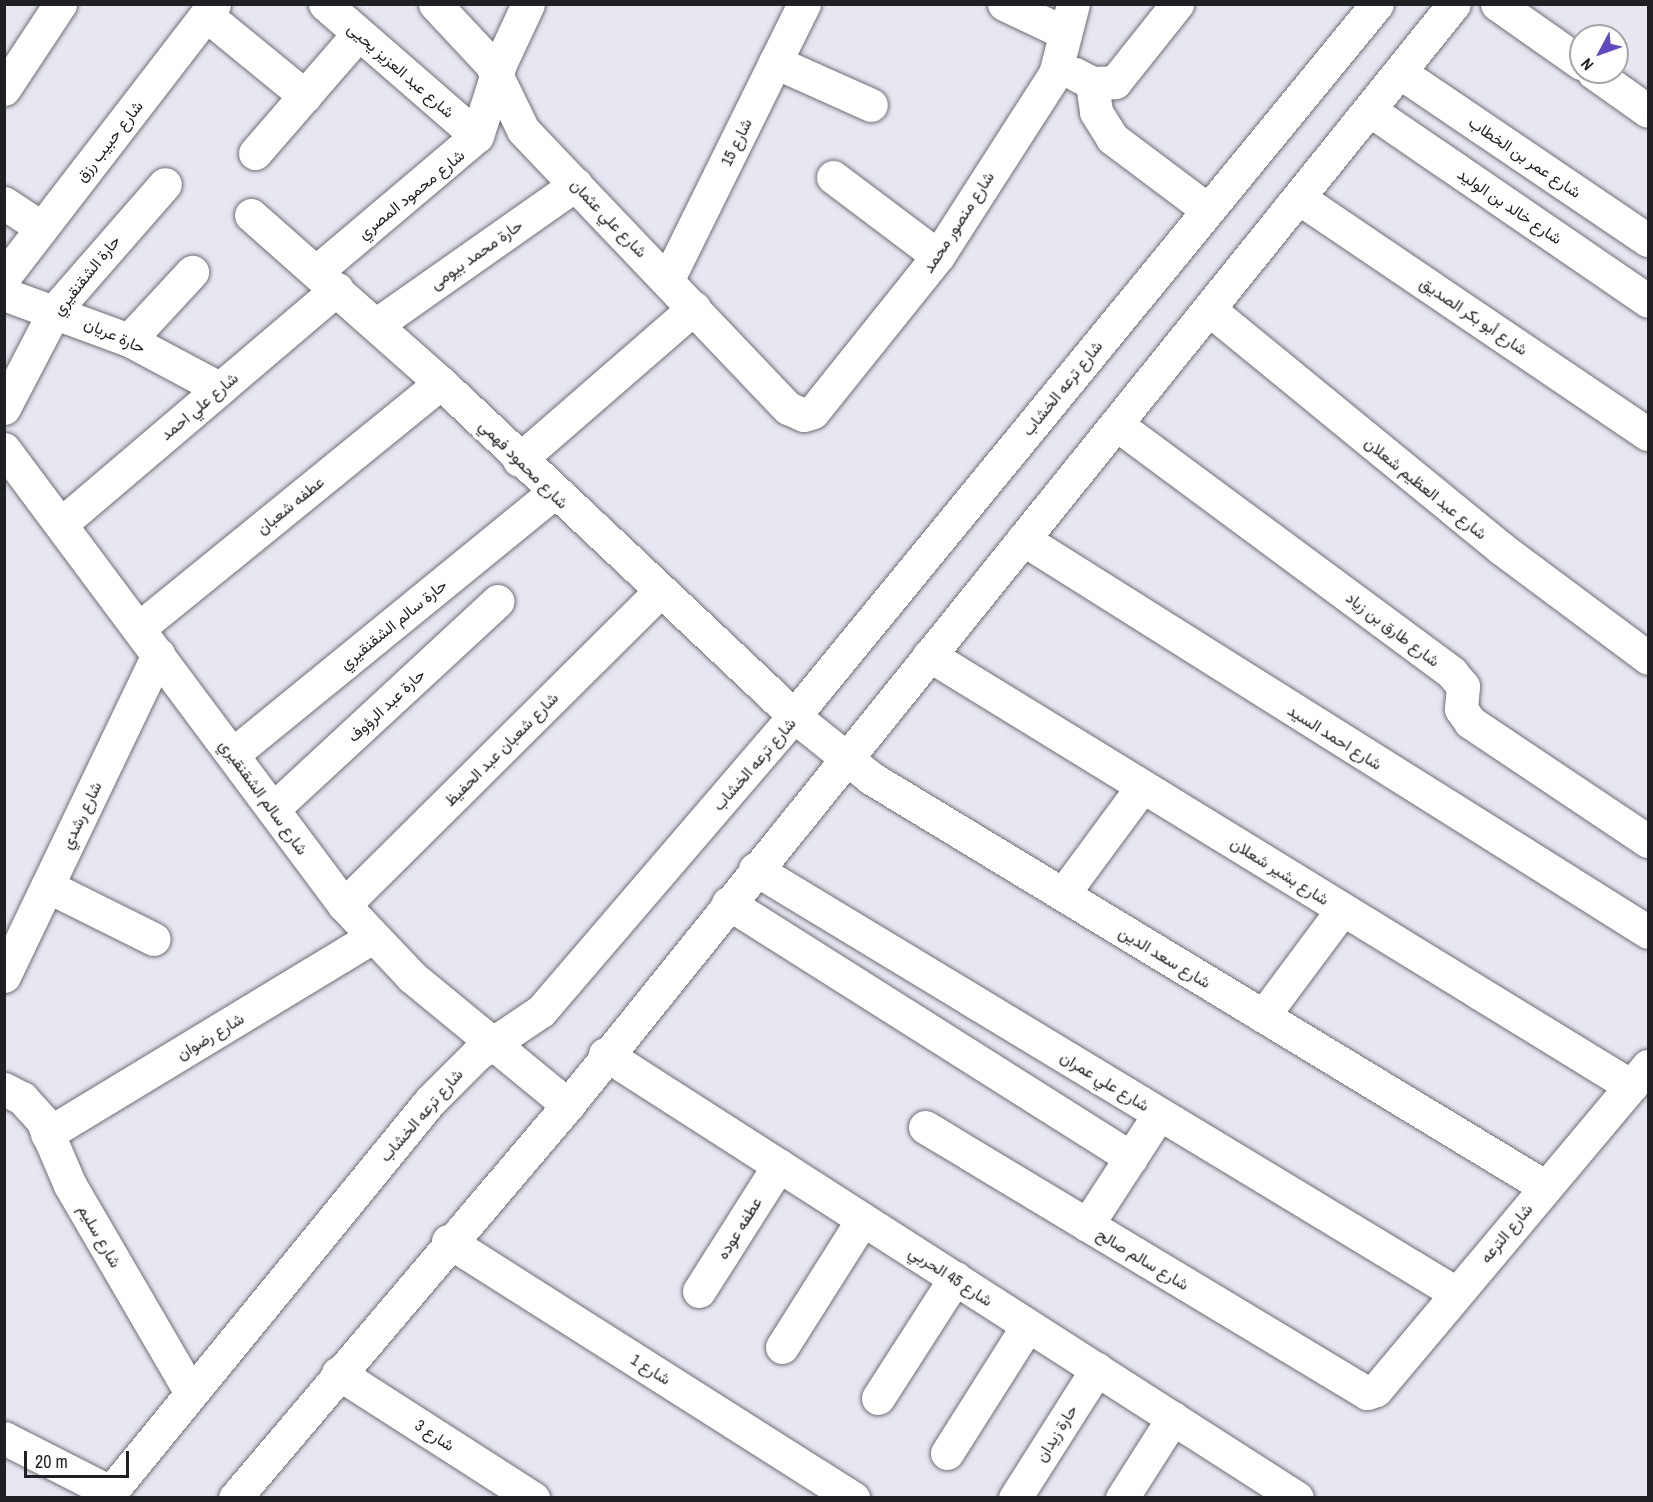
<!DOCTYPE html>
<meta charset="utf-8">
<style>
body{margin:0}
#map{position:relative;width:1653px;height:1502px;overflow:hidden;background:#e7e7f2;font-family:"Archivo Narrow",Vazirmatn,sans-serif}
div>[style]{position:absolute}
.roads{filter:drop-shadow(0 0 2px #6e6e77) drop-shadow(0 0 2px #6e6e77)}
.street>*{height:33px;margin:-16.5px;padding:0 16.5px;transform-origin:16.5px;border-radius:16.5px;background:#fff}
.secondary>*{height:33px;margin:-16.5px;padding:0 16.5px;transform-origin:16.5px;border-radius:16.5px;background:#fff}
span{translate:-50% -50%;white-space:nowrap;text-align:center;line-height:1.15;-webkit-text-stroke:6px #fff;paint-order:stroke}
.street-label{font-size:16px;color:#1f2023}
.frame{position:absolute;inset:0;border:6px solid #1f2023;pointer-events:none}
.north{position:absolute;left:1569px;top:24px;width:60px;height:60px;box-sizing:border-box;background:#fff;border:2px solid #a5a6a7;border-radius:50%;rotate:229deg;font-size:16px;font-weight:700;line-height:24px;text-align:center;color:#1f2023}
.north::after{content:'';display:block;margin:auto;width:21px;height:27px;background:#6049c1;clip-path:polygon(50% 0,100% 100%,50% 72%,0 100%)}
.scale{position:absolute;left:24px;top:1451px;width:105px;height:27px;box-sizing:border-box;border:3px solid #1f2023;border-top:0;padding-left:8px;font-size:18px;line-height:21px;white-space:nowrap;color:#1f2023;-webkit-text-stroke:4px #fff;paint-order:stroke}
</style>
<div id="map">
<div class="roads">
<div class="street">
<div style="left:325px;top:4px;width:201px;rotate:41deg"></div>
<div style="left:435px;top:4px;width:82px;rotate:47deg"></div>
<div style="left:491px;top:64px;width:73px;rotate:64.1deg"></div>
<div style="left:523px;top:130px;width:384px;rotate:46.4deg"></div>
<div style="left:788px;top:408px;width:17px;rotate:24deg"></div>
<div style="left:804px;top:415px;width:9px;rotate:-18deg"></div>
<div style="left:813px;top:412px;width:200px;rotate:-51.3deg"></div>
<div style="left:938px;top:256px;width:216px;rotate:-57.3deg"></div>
<div style="left:1055px;top:74px;width:72px;rotate:-75.6deg"></div>
<div style="left:1004px;top:4px;width:65px;rotate:25.4deg"></div>
<div style="left:1497px;top:4px;width:103px;rotate:35.1deg"></div>
<div style="left:206px;top:15px;width:128px;rotate:39.3deg"></div>
<div style="left:775px;top:62px;width:105px;rotate:24.1deg"></div>
<div style="left:1593px;top:72px;width:67px;rotate:35.3deg"></div>
<div style="left:1401px;top:73px;width:298px;rotate:34.1deg"></div>
<div style="left:1075px;top:74px;width:19px;rotate:28deg"></div>
<div style="left:1092px;top:83px;width:23px;rotate:-2deg"></div>
<div style="left:1115px;top:82px;width:100px;rotate:-51.5deg"></div>
<div style="left:1092px;top:83px;width:29px;rotate:82deg"></div>
<div style="left:1096px;top:112px;width:31px;rotate:58deg"></div>
<div style="left:1112px;top:138px;width:120px;rotate:36.9deg"></div>
<div style="left:4px;top:89px;width:102px;rotate:-56.6deg"></div>
<div style="left:1371px;top:111px;width:336px;rotate:34.4deg"></div>
<div style="left:255px;top:153px;width:157px;rotate:-49.1deg"></div>
<div style="left:833px;top:177px;width:131px;rotate:37deg"></div>
<div style="left:1299px;top:198px;width:421px;rotate:34.1deg"></div>
<div style="left:4px;top:203px;width:45px;rotate:33.3deg"></div>
<div style="left:251px;top:215px;width:254px;rotate:41.5deg"></div>
<div style="left:441px;top:383px;width:485px;rotate:43.3deg"></div>
<div style="left:794px;top:716px;width:99px;rotate:38.8deg"></div>
<div style="left:871px;top:778px;width:787px;rotate:31.23deg"></div>
<div style="left:317px;top:271px;width:209px;rotate:-40.2deg"></div>
<div style="left:477px;top:136px;width:76px;rotate:-72.3deg"></div>
<div style="left:500px;top:64px;width:66px;rotate:-65deg"></div>
<div style="left:4px;top:277px;width:344px;rotate:-52.4deg"></div>
<div style="left:668px;top:279px;width:307px;rotate:-63.7deg"></div>
<div style="left:4px;top:294px;width:133px;rotate:20.2deg"></div>
<div style="left:129px;top:340px;width:102px;rotate:28.1deg"></div>
<div style="left:1210px;top:310px;width:377px;rotate:39.3deg"></div>
<div style="left:1502px;top:549px;width:182px;rotate:36.7deg"></div>
<div style="left:377px;top:324px;width:243px;rotate:-35.1deg"></div>
<div style="left:129px;top:340px;width:93px;rotate:-47.2deg"></div>
<div style="left:4px;top:408px;width:110px;rotate:-62.5deg"></div>
<div style="left:55px;top:310px;width:167px;rotate:-48.9deg"></div>
<div style="left:1116px;top:424px;width:418px;rotate:36.5deg"></div>
<div style="left:1452px;top:673px;width:17px;rotate:50deg"></div>
<div style="left:1463px;top:686px;width:23px;rotate:95deg"></div>
<div style="left:1461px;top:709px;width:16px;rotate:55deg"></div>
<div style="left:1470px;top:722px;width:214px;rotate:33.8deg"></div>
<div style="left:4px;top:449px;width:569px;rotate:53.29deg"></div>
<div style="left:344px;top:905px;width:99px;rotate:46.6deg"></div>
<div style="left:412px;top:977px;width:202px;rotate:39.4deg"></div>
<div style="left:519px;top:460px;width:232px;rotate:-41deg"></div>
<div style="left:62px;top:523px;width:361px;rotate:-40.4deg"></div>
<div style="left:1023px;top:539px;width:738px;rotate:32.16deg"></div>
<div style="left:139px;top:628px;width:389px;rotate:-39.1deg"></div>
<div style="left:929px;top:655px;width:824px;rotate:31.55deg"></div>
<div style="left:233px;top:754px;width:412px;rotate:-39.2deg"></div>
<div style="left:273px;top:809px;width:306px;rotate:-42.8deg"></div>
<div style="left:755px;top:869px;width:819px;rotate:31.17deg"></div>
<div style="left:47px;top:886px;width:119px;rotate:26.4deg"></div>
<div style="left:1063px;top:894px;width:133px;rotate:-53.6deg"></div>
<div style="left:728px;top:903px;width:477px;rotate:32.3deg"></div>
<div style="left:344px;top:905px;width:443px;rotate:-44.8deg"></div>
<div style="left:4px;top:976px;width:357px;rotate:-64.4deg"></div>
<div style="left:1263px;top:1016px;width:132px;rotate:-53.3deg"></div>
<div style="left:4px;top:1089px;width:20px;rotate:27deg"></div>
<div style="left:22px;top:1098px;width:30px;rotate:48deg"></div>
<div style="left:42px;top:1120px;width:71px;rotate:66.7deg"></div>
<div style="left:70px;top:1185px;width:238px;rotate:59.8deg"></div>
<div style="left:925px;top:1127px;width:516px;rotate:31.04deg"></div>
<div style="left:1367px;top:1393px;width:9px;rotate:-18deg"></div>
<div style="left:1376px;top:1390px;width:423px;rotate:-50deg"></div>
<div style="left:47px;top:1134px;width:380px;rotate:-31.2deg"></div>
<div style="left:1087px;top:1225px;width:132px;rotate:-57deg"></div>
<div style="left:448px;top:1241px;width:480px;rotate:32.4deg"></div>
<div style="left:699px;top:1291px;width:149px;rotate:-57.6deg"></div>
<div style="left:782px;top:1347px;width:151px;rotate:-57.7deg"></div>
<div style="left:338px;top:1373px;width:232px;rotate:32.7deg"></div>
<div style="left:878px;top:1398px;width:143px;rotate:-57.3deg"></div>
<div style="left:4px;top:1438px;width:119px;rotate:27deg"></div>
<div style="left:947px;top:1453px;width:151px;rotate:-57.7deg"></div>
<div style="left:1015px;top:1498px;width:153px;rotate:-57.6deg"></div>
<div style="left:1122px;top:1498px;width:95px;rotate:-57.5deg"></div>
</div>
<div class="secondary">
<div style="left:605px;top:1054px;width:822px;rotate:32.68deg"></div>
<div style="left:106px;top:1498px;width:512px;rotate:-50.78deg"></div>
<div style="left:430px;top:1101px;width:66px;rotate:-45deg"></div>
<div style="left:477px;top:1054px;width:77px;rotate:-33.9deg"></div>
<div style="left:541px;top:1011px;width:389px;rotate:-49.4deg"></div>
<div style="left:794px;top:716px;width:920px;rotate:-50.69deg"></div>
<div style="left:235px;top:1498px;width:515px;rotate:-49.72deg"></div>
<div style="left:568px;top:1105px;width:1413px;rotate:-51.18deg"></div>
</div>
</div>
<div class="street-label">
<span style="left:401px;top:70px;rotate:41deg">شارع عبد العزيز يحيى</span>
<span style="left:109px;top:141px;rotate:-52deg">شارع حبيب رزق</span>
<span style="left:736px;top:142px;rotate:-64deg">شارع 15</span>
<span style="left:1525px;top:157px;rotate:34deg">شارع عمر بن الخطاب</span>
<span style="left:411px;top:194px;rotate:-39deg">شارع محمود المصري</span>
<span style="left:1510px;top:206px;rotate:34deg">شارع خالد بن الوليد</span>
<span style="left:609px;top:218px;rotate:46deg">شارع علي عثمان</span>
<span style="left:958px;top:222px;rotate:-57deg">شارع منصور محمد</span>
<span style="left:476px;top:254px;rotate:-35deg">حارة محمد بيومى</span>
<span style="left:86px;top:275px;rotate:-51deg">حارة الشقنقيري</span>
<span style="left:1474px;top:316px;rotate:34deg">شارع أبو بكر الصديق</span>
<span style="left:115px;top:335px;rotate:24deg">حارة عريان</span>
<span style="left:1062px;top:388px;rotate:-51deg">شارع ترعه الخشاب</span>
<span style="left:199px;top:406px;rotate:-40deg">شارع علي احمد</span>
<span style="left:524px;top:464px;rotate:45deg">شارع محمود فهمي</span>
<span style="left:1426px;top:488px;rotate:39deg">شارع عبد العظيم شعلان</span>
<span style="left:290px;top:505px;rotate:-39deg">عطفه شعبان</span>
<span style="left:393px;top:624px;rotate:-39deg">حارة سالم الشقنقيري</span>
<span style="left:1393px;top:629px;rotate:37deg">شارع طارق بن زياد</span>
<span style="left:386px;top:705px;rotate:-43deg">حارة عبد الرؤوف</span>
<span style="left:1335px;top:737px;rotate:32deg">شارع احمد السيد</span>
<span style="left:501px;top:749px;rotate:-45deg">شارع شعبان عبد الحفيظ</span>
<span style="left:754px;top:764px;rotate:-49deg">شارع ترعه الخشاب</span>
<span style="left:264px;top:797px;rotate:54deg">شارع سالم الشقنقيري</span>
<span style="left:81px;top:815px;rotate:-64deg">شارع رشدي</span>
<span style="left:1280px;top:871px;rotate:32deg">شارع بشير شعلان</span>
<span style="left:1165px;top:957px;rotate:31deg">شارع سعد الدين</span>
<span style="left:210px;top:1036px;rotate:-31deg">شارع رضوان</span>
<span style="left:1105px;top:1081px;rotate:31deg">شارع علي عمران</span>
<span style="left:421px;top:1115px;rotate:-49deg">شارع ترعه الخشاب</span>
<span style="left:739px;top:1228px;rotate:-58deg">عطفه عوده</span>
<span style="left:1506px;top:1233px;rotate:-50deg">شارع الترعه</span>
<span style="left:100px;top:1236px;rotate:60deg">شارع سليم</span>
<span style="left:1143px;top:1259px;rotate:31deg">شارع سالم صالح</span>
<span style="left:951px;top:1276px;rotate:33deg">شارع 45 الحربي</span>
<span style="left:651px;top:1369px;rotate:32deg">شارع 1</span>
<span style="left:1056px;top:1433px;rotate:-58deg">حارة زيدان</span>
<span style="left:435px;top:1435px;rotate:33deg">شارع 3</span>
</div>
<div class="frame"></div>
<div class="north">N</div>
<div class="scale">20 m</div>
</div>
